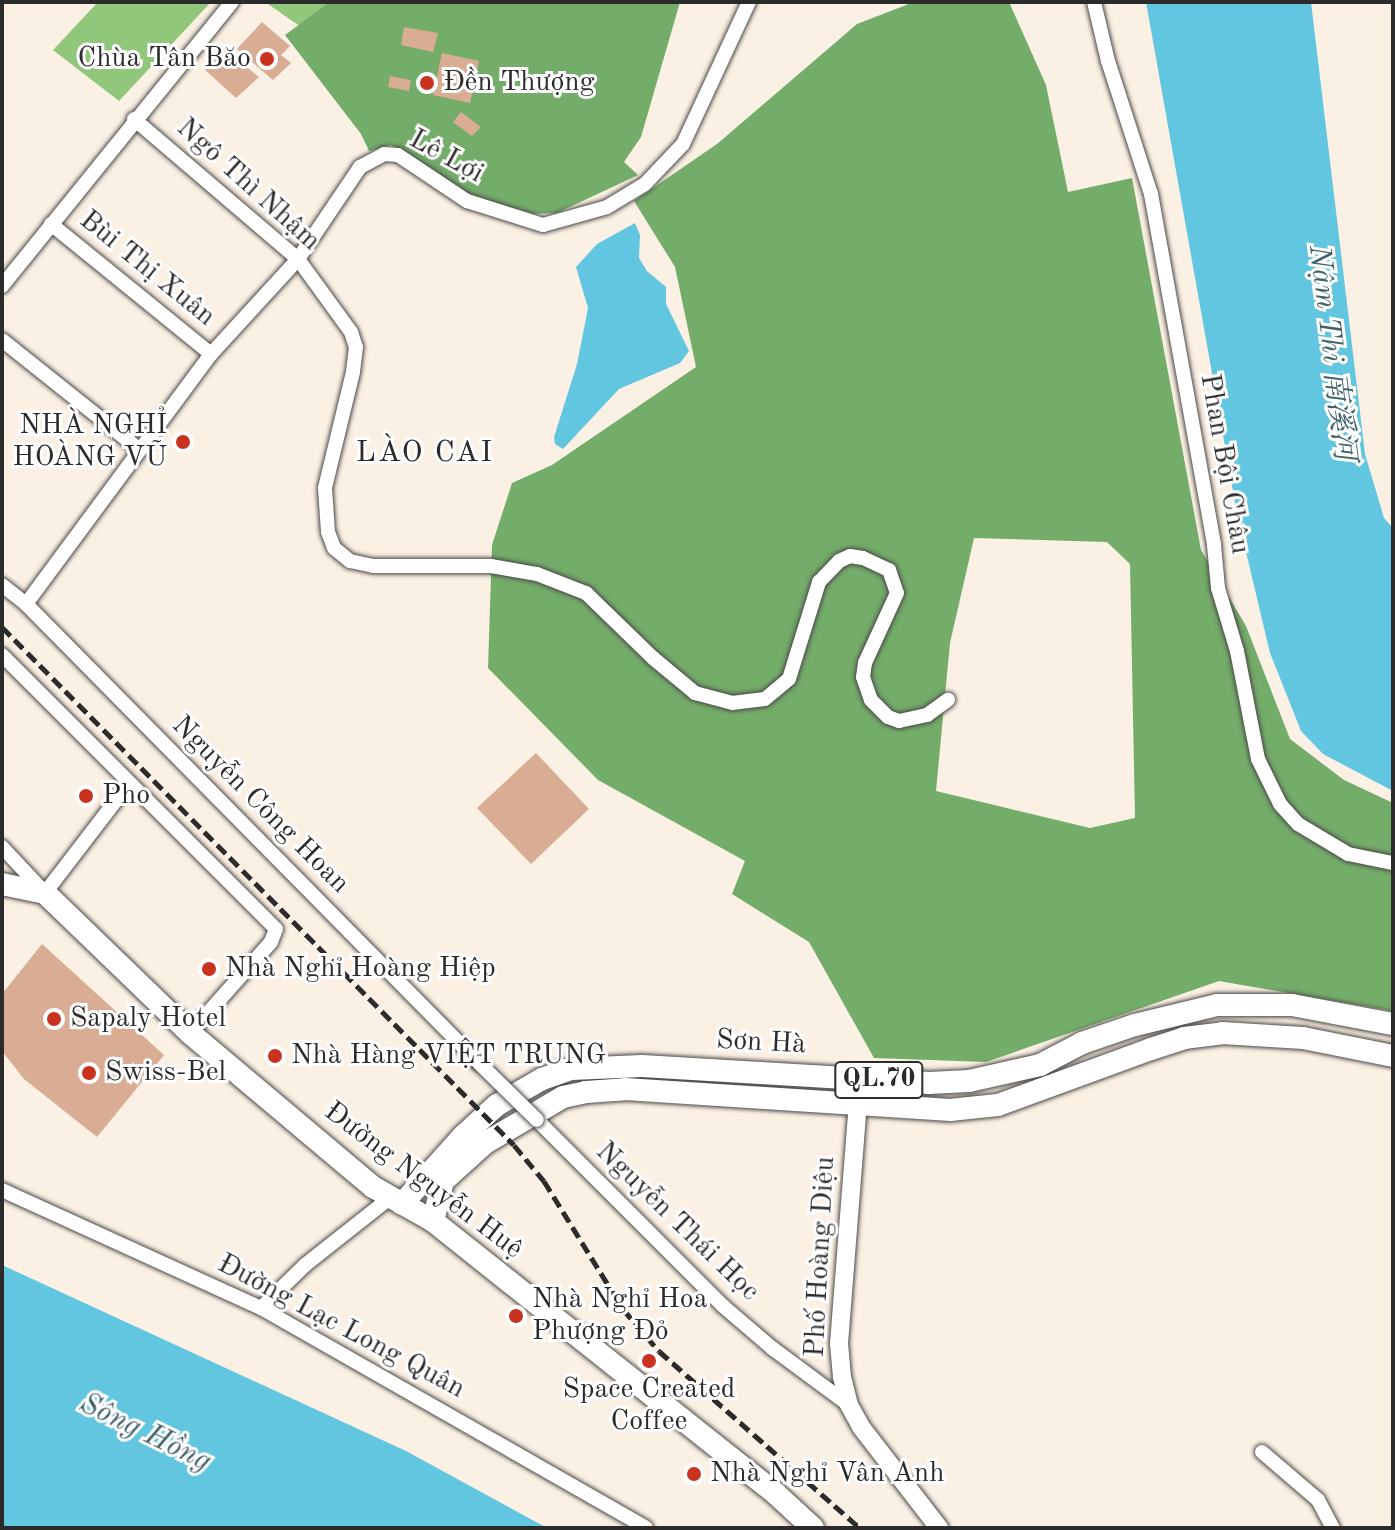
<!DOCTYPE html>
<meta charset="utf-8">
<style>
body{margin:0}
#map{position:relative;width:1395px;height:1530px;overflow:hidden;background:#faf0e3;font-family:"Old Standard TT","Noto Serif SC",serif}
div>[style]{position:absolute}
.green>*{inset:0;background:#91c77a}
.forest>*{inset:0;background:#74ac6a}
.water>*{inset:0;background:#62c6e0}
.building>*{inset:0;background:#d8ad94}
.roads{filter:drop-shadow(0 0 2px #4a4947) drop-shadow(0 0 2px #4a4947)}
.minor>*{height:14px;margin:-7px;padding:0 7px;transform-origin:7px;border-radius:7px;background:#fff}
.tertiary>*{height:18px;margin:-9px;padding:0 9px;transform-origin:9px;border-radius:9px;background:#fff}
.primary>*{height:22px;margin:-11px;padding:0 11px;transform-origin:11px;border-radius:11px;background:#fff}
.trunk>*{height:22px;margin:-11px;padding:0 11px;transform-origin:11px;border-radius:11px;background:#fff}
.rail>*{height:5px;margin-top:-2.5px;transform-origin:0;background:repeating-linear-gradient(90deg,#2b2b2b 0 12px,transparent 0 18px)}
.bridges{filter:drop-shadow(0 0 2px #4a4947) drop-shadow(0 0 2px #4a4947)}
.minor-bridge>*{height:14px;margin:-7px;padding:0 7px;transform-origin:7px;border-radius:7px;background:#fff}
.dots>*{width:22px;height:22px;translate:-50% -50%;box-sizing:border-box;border:4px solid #fff;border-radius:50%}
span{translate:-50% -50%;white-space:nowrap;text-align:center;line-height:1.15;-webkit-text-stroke:6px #fff;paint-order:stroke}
.shield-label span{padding:2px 6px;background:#fff;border:2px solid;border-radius:6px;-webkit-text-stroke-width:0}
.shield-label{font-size:26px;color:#2b2b2b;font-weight:700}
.poi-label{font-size:28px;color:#2b2b2b}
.right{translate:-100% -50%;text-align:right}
.left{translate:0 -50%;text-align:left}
.street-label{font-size:28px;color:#2b2b2b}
.water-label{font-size:30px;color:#3e616a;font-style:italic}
.neighbourhood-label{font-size:30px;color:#2b2b2b;letter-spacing:2px}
.frame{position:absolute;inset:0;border:4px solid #2b2b2b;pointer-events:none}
</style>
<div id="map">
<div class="green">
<div style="clip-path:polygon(98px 2px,211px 2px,119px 101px,53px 50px)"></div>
<div style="clip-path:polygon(265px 2px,330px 2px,301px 27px)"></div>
</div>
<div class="forest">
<div style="clip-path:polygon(330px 2px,680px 2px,641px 137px,624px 162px,638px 175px,557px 213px,533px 214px,471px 195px,391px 145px,369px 151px,361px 134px,285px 35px)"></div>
<div style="clip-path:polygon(evenodd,914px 2px,1009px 2px,1046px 85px,1068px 192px,1132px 178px,1201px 550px,1246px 626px,1290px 739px,1344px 780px,1393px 803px,1393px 1011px,1219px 981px,986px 1062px,874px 1058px,809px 942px,732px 894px,745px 861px,598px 780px,488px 668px,492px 545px,512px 483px,552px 465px,696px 367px,675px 267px,634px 201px,717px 144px,857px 24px,914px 2px,974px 538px,1107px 542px,1130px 564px,1135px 818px,1090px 828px,936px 791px,950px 643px,974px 538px)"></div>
</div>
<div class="water">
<div style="clip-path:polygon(1146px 2px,1311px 2px,1365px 454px,1384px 518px,1393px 528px,1393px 791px,1323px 754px,1301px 731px,1270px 653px,1237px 514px)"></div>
<div style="clip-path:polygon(635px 223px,640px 235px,639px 258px,647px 271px,666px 287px,666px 304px,689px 351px,680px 363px,619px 389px,563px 449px,555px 444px,554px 437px,577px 364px,588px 308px,576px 267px,597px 244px)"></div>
<div style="clip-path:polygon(2px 1265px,406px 1451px,547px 1528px,2px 1528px)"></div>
</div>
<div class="building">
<div style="clip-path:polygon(262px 22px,290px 46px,281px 55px,291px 63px,273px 80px,237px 49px)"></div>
<div style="clip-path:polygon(404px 27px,438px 33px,433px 52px,401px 45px)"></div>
<div style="clip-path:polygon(224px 49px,259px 77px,236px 98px,205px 70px)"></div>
<div style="clip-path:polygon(442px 53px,479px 61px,470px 103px,433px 95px)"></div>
<div style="clip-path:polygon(390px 76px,411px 80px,409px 91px,388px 87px)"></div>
<div style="clip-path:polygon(461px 112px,481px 127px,472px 136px,453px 122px)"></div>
<div style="clip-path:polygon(536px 753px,589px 809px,531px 864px,477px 808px)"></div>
<div style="clip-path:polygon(42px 944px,164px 1055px,97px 1137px,24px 1079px,2px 1051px,2px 994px)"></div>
</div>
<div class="roads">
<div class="minor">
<div style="left:1094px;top:2px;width:61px;rotate:76.7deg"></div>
<div style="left:1108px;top:61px;width:140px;rotate:72.1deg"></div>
<div style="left:1151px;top:194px;width:357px;rotate:79.8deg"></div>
<div style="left:1214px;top:545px;width:43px;rotate:84.7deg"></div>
<div style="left:1218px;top:588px;width:66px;rotate:73.2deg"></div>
<div style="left:1237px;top:651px;width:110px;rotate:79deg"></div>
<div style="left:1258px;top:759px;width:50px;rotate:63.9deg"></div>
<div style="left:1280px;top:804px;width:27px;rotate:48deg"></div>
<div style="left:1298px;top:824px;width:58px;rotate:31deg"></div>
<div style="left:1348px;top:854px;width:46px;rotate:11.3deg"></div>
<div style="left:134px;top:119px;width:216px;rotate:40.5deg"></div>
<div style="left:298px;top:259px;width:90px;rotate:54deg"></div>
<div style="left:351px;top:332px;width:16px;rotate:72deg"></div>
<div style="left:356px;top:347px;width:25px;rotate:97deg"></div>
<div style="left:353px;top:372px;width:119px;rotate:103.6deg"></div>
<div style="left:325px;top:488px;width:44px;rotate:86.1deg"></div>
<div style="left:328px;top:532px;width:17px;rotate:69deg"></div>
<div style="left:334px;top:548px;width:21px;rotate:39deg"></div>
<div style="left:350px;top:561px;width:24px;rotate:12deg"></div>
<div style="left:373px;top:566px;width:118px"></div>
<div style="left:491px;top:566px;width:47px;rotate:9.9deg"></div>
<div style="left:537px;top:574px;width:53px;rotate:21.2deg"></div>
<div style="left:586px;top:593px;width:93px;rotate:44.1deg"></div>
<div style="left:653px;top:658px;width:55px;rotate:39.8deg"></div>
<div style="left:695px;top:693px;width:38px;rotate:15deg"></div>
<div style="left:732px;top:703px;width:33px;rotate:-7deg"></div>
<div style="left:765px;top:699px;width:31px;rotate:-40deg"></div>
<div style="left:789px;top:679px;width:102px;rotate:-72.8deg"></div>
<div style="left:819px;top:582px;width:29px;rotate:-46deg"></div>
<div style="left:839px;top:561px;width:12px;rotate:-24deg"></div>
<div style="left:850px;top:556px;width:13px;rotate:9deg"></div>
<div style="left:863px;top:558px;width:29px;rotate:25deg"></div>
<div style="left:889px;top:570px;width:24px;rotate:71deg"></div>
<div style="left:897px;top:593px;width:77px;rotate:114.6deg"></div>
<div style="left:865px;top:663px;width:14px;rotate:98deg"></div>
<div style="left:863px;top:677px;width:24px;rotate:71deg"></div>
<div style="left:871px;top:700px;width:24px;rotate:45deg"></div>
<div style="left:888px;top:717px;width:12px;rotate:20deg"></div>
<div style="left:899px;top:721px;width:29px;rotate:-12deg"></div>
<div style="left:927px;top:715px;width:26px;rotate:-36deg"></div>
<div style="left:51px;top:224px;width:206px;rotate:39.1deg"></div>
<div style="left:2px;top:286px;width:365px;rotate:-51deg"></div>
<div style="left:2px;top:340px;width:176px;rotate:38.6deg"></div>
<div style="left:2px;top:585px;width:31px;rotate:38deg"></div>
<div style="left:26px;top:604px;width:645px;rotate:45.38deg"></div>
<div style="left:26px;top:604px;width:311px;rotate:-53.5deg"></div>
<div style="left:211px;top:354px;width:129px;rotate:-47.5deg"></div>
<div style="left:298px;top:259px;width:111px;rotate:-56deg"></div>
<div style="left:360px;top:167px;width:27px;rotate:-28deg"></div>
<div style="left:384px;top:154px;width:14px;rotate:4deg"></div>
<div style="left:398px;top:155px;width:83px;rotate:33.7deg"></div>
<div style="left:467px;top:201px;width:80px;rotate:17.5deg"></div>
<div style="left:543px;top:225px;width:66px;rotate:-15.7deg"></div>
<div style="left:607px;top:207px;width:44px;rotate:-31.2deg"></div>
<div style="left:645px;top:184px;width:55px;rotate:-46.5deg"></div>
<div style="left:683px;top:144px;width:157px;rotate:-65.1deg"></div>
<div style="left:2px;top:655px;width:387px;rotate:45deg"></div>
<div style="left:276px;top:929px;width:14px;rotate:111deg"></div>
<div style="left:271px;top:942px;width:122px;rotate:131.7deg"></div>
<div style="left:2px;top:847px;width:63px;rotate:46.9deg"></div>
<div style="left:45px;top:893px;width:136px;rotate:-52.5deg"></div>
<div style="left:537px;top:1120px;width:263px;rotate:45deg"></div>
<div style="left:723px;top:1306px;width:65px;rotate:40.6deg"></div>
<div style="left:772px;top:1348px;width:96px;rotate:36.5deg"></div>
<div style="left:2px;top:1190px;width:285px;rotate:24.5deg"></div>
<div style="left:261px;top:1308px;width:443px;rotate:29.7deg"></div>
<div style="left:261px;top:1308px;width:62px;rotate:-44.3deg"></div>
<div style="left:305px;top:1265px;width:110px;rotate:-38.3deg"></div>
<div style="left:1262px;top:1452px;width:74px;rotate:40.6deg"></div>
<div style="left:1318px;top:1500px;width:32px;rotate:62deg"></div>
</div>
<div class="tertiary">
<div style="left:858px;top:1102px;width:242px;rotate:94.5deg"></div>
<div style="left:839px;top:1343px;width:34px;rotate:85deg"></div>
<div style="left:842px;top:1377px;width:29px;rotate:76deg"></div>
<div style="left:849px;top:1405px;width:25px;rotate:61deg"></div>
<div style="left:861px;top:1427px;width:128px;rotate:52.3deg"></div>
</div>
<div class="primary">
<div style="left:433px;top:1221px;width:438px;rotate:38.5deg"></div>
<div style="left:776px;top:1494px;width:50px;rotate:42.6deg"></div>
</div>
<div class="trunk">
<div style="left:2px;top:884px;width:44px;rotate:11.8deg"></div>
<div style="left:45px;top:893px;width:202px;rotate:44deg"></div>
<div style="left:190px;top:1033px;width:239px;rotate:40.1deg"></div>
<div style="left:373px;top:1187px;width:69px;rotate:29.5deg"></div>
<div style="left:433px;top:1221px;width:41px;rotate:-76deg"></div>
<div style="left:443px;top:1181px;width:57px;rotate:-42.1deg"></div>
<div style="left:485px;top:1143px;width:91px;rotate:-30.5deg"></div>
<div style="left:563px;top:1097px;width:24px;rotate:-12deg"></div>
<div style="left:586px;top:1092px;width:39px;rotate:-4deg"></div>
<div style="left:625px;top:1089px;width:326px;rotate:3.7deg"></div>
<div style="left:950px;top:1110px;width:48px;rotate:-5.9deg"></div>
<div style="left:998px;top:1105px;width:163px;rotate:-20.1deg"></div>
<div style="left:1151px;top:1049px;width:35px;rotate:-18deg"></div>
<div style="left:1184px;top:1038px;width:38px;rotate:-7deg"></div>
<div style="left:1222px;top:1033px;width:81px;rotate:3.5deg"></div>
<div style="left:1303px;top:1038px;width:92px;rotate:11.3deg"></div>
<div style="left:402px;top:1204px;width:91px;rotate:-48.1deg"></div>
<div style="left:463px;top:1136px;width:46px;rotate:-42.4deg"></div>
<div style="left:497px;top:1105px;width:52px;rotate:-30deg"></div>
<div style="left:542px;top:1079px;width:31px;rotate:-19deg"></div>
<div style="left:571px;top:1069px;width:71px;rotate:-2.4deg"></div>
<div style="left:642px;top:1066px;width:288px;rotate:3.4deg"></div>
<div style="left:929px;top:1083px;width:40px;rotate:-2.9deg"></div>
<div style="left:969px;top:1081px;width:73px;rotate:-12.7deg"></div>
<div style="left:1040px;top:1065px;width:47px;rotate:-27.6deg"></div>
<div style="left:1082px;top:1043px;width:56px;rotate:-18.8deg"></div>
<div style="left:1135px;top:1025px;width:84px;rotate:-13.7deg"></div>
<div style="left:1217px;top:1005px;width:75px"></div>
<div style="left:1292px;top:1005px;width:103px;rotate:10.7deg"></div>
</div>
</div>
<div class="rail">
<div style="left:2px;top:627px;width:728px;rotate:45.33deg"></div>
<div style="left:514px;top:1145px;width:47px;rotate:50.2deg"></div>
<div style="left:544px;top:1181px;width:150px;rotate:58.3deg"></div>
<div style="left:623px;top:1309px;width:55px;rotate:49.4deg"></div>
<div style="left:659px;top:1351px;width:268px;rotate:41.4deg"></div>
</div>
<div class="bridges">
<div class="minor-bridge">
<div style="left:479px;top:1063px;width:81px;rotate:44.5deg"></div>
</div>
</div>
<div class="dots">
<div style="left:267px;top:59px;background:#c8321e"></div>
<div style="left:427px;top:83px;background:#c8321e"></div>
<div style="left:183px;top:442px;background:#c8321e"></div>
<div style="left:86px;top:796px;background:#c8321e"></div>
<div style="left:209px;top:969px;background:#c8321e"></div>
<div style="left:54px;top:1019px;background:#c8321e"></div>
<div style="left:275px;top:1056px;background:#c8321e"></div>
<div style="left:89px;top:1073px;background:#c8321e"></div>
<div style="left:516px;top:1316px;background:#c8321e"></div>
<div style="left:649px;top:1361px;background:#c8321e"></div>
<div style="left:694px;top:1474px;background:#c8321e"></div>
</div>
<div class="shield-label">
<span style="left:879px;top:1080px">QL.70</span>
</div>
<div class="poi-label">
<span class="right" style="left:251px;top:59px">Chùa Tân Băo</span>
<span class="left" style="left:443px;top:83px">Đền Thượng</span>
<span class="right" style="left:167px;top:442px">NHÀ NGHỈ<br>HOÀNG VŨ</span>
<span class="left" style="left:102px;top:796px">Pho</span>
<span class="left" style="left:225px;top:969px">Nhà Nghỉ Hoàng Hiệp</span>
<span class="left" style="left:70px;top:1019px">Sapaly Hotel</span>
<span class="left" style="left:291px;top:1056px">Nhà Hàng VIỆT TRUNG</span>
<span class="left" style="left:105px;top:1073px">Swiss-Bel</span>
<span class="left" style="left:532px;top:1316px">Nhà Nghỉ Hoa<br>Phượng Đỏ</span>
<span style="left:649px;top:1406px">Space Created<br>Coffee</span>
<span class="left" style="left:710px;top:1474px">Nhà Nghỉ Vân Anh</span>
</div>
<div class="street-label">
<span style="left:446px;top:157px;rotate:29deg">Lê Lợi</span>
<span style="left:248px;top:185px;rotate:42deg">Ngô Thì Nhậm</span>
<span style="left:147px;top:269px;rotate:39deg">Bùi Thị Xuân</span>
<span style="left:1224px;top:464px;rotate:80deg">Phan Bội Châu</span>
<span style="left:260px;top:805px;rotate:45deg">Nguyễn Công Hoan</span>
<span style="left:761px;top:1043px;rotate:3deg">Sơn Hà</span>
<span style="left:423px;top:1181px;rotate:37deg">Đường Nguyễn Huệ</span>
<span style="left:677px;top:1222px;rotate:44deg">Nguyễn Thái Học</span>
<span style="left:821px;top:1257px;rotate:-87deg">Phố Hoàng Diệu</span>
<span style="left:341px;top:1327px;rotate:28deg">Đường Lạc Long Quân</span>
</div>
<div class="water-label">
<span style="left:1331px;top:353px;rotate:83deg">Nậm Thi 南溪河</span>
<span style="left:145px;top:1433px;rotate:26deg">Sông Hồng</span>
</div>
<div class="neighbourhood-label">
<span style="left:425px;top:453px">LÀO CAI</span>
</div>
<div class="frame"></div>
</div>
